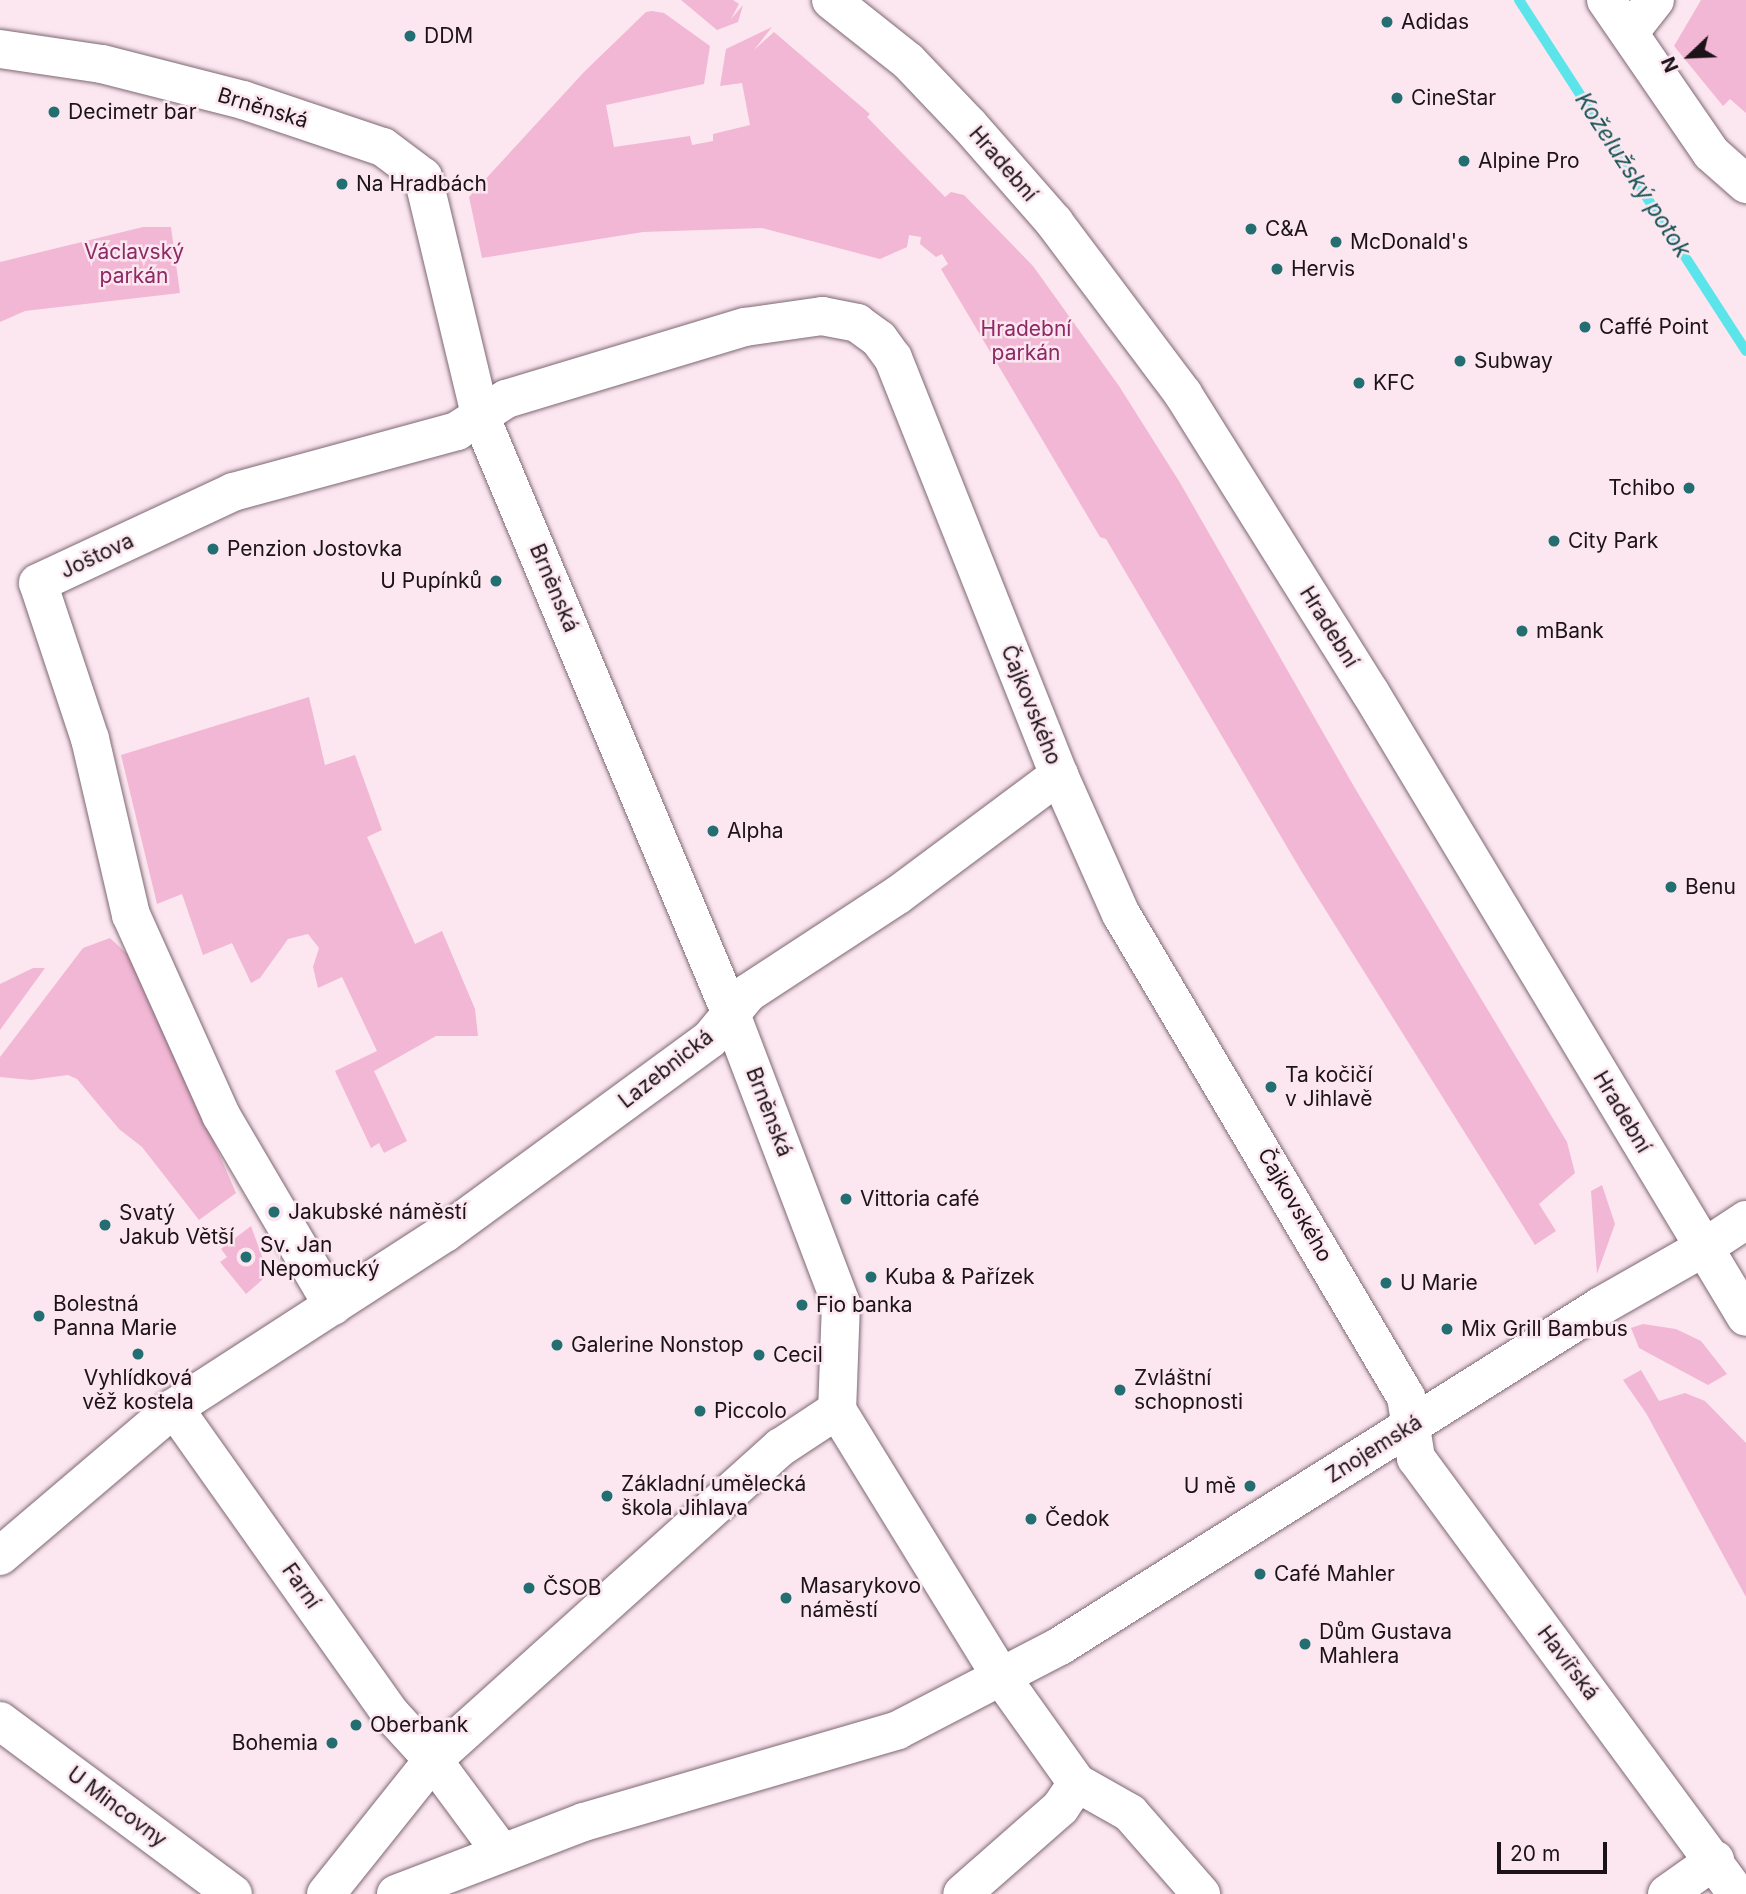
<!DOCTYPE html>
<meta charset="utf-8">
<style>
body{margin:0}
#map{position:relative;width:1746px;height:1894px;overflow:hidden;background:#fce7f0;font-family:Inter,sans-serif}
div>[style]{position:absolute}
.green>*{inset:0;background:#f2b7d4}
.stream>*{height:10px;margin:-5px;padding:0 5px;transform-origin:5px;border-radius:5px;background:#5be4ea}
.roads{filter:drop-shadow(0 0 2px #7e6873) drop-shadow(0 0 2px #7e6873)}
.street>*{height:38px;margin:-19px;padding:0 19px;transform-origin:19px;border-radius:19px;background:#fff}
.secondary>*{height:38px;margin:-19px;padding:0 19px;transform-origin:19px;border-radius:19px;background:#fff}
.dots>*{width:19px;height:19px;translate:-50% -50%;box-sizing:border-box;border:4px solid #fce7f0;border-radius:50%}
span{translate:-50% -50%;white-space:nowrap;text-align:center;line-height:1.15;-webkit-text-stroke:5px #fce7f0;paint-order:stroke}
.poi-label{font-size:21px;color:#1b1317}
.left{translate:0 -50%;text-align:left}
.right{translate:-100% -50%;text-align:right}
.street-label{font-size:21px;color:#1b1317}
.park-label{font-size:21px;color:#8d2965}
.water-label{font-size:23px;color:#185355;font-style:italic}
.north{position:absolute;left:1655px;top:21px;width:70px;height:70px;-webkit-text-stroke:5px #fce7f0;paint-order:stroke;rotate:247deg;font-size:19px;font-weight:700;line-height:28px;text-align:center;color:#1b1317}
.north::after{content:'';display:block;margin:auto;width:24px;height:32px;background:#1b1317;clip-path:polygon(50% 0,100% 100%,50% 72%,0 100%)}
.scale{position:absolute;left:1497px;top:1842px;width:110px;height:32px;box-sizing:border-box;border:4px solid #1b1317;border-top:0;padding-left:9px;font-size:21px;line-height:24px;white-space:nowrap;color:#1b1317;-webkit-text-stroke:5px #fce7f0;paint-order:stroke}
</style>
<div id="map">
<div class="green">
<div style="clip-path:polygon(681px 0,733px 0,739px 4px,731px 19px,743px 5px,738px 22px,717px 30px)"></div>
<div style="clip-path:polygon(1701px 0,1746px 0,1746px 113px,1730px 99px,1723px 106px,1674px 46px)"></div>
<div style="clip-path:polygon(652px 11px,664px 13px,710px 46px,704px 84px,606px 105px,614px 147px,690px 136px,692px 145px,713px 141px,713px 134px,750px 125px,742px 83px,720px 86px,726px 49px,772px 27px,754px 50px,774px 32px,870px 114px,867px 117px,945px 197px,951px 192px,964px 195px,1033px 266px,1119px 386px,1179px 481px,1356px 790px,1567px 1142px,1575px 1173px,1539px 1204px,1556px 1231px,1535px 1245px,1303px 874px,1106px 539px,1100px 537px,941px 269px,948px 264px,942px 254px,936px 257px,920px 244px,921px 237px,909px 235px,907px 247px,880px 259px,762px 228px,643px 232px,482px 258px,469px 197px,584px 72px,646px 12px)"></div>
<div style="clip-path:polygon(143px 227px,171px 227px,180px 293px,25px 311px,0 322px,0 262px)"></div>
<div style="clip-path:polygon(309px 697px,325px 765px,355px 755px,382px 830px,367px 837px,415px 944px,442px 931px,475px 1009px,478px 1036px,436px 1036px,374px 1071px,407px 1141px,384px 1153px,379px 1143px,371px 1148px,335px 1071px,377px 1051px,342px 977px,318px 988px,313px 967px,319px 948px,308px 934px,288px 939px,260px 978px,251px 983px,232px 943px,203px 955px,182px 894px,157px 904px,121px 755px)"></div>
<div style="clip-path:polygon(110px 938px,136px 962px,236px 1193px,199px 1220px,142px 1147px,119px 1129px,77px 1079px,68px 1075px,31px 1080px,0 1077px,0 1057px,83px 948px)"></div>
<div style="clip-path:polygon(33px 968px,45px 968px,0 1030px,0 984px)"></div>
<div style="clip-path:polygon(1602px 1185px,1615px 1224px,1597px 1274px,1591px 1191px)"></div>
<div style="clip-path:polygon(251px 1226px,266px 1267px,262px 1280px,246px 1294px,220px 1262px,227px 1257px,221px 1249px)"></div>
<div style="clip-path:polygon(1643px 1324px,1676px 1329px,1701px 1341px,1727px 1374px,1708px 1385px,1639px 1348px,1631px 1328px)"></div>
<div style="clip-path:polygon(1641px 1370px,1659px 1401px,1685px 1393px,1705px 1401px,1746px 1443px,1746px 1597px,1646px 1413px,1623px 1380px)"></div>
</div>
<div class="stream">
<div style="left:1519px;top:0;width:418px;rotate:57.1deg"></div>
</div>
<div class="roads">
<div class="street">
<div style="left:1606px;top:0;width:186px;rotate:55.5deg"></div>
<div style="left:1711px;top:153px;width:47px;rotate:41.5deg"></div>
<div style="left:1629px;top:33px;width:42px;rotate:-51.8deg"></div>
<div style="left:0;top:49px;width:103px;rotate:8.4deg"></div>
<div style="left:102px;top:64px;width:146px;rotate:14.3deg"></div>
<div style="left:243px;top:100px;width:148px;rotate:18.6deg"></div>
<div style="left:383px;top:147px;width:50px;rotate:36.9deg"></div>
<div style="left:423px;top:177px;width:248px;rotate:76.5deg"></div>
<div style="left:481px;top:418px;width:646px;rotate:67.24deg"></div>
<div style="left:731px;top:1014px;width:309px;rotate:69.2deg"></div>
<div style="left:841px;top:1303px;width:107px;rotate:92.1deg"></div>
<div style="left:333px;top:1306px;width:221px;rotate:-120.4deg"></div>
<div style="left:221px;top:1115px;width:219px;rotate:-114.2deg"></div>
<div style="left:131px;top:915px;width:181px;rotate:-103.1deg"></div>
<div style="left:90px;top:739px;width:164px;rotate:-108.4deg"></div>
<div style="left:38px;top:583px;width:215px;rotate:-25deg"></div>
<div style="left:233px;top:492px;width:232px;rotate:-15.2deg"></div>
<div style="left:457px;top:431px;width:59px;rotate:-33.1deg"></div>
<div style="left:506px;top:399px;width:250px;rotate:-16.8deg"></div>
<div style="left:745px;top:327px;width:78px;rotate:-8.1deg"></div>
<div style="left:822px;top:316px;width:36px;rotate:11deg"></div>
<div style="left:857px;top:323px;width:27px;rotate:36deg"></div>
<div style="left:879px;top:339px;width:24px;rotate:54deg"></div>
<div style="left:893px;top:358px;width:449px;rotate:68.3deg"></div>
<div style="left:1059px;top:775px;width:152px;rotate:66deg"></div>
<div style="left:1121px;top:914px;width:561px;rotate:59.46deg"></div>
<div style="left:1406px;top:1397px;width:62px;rotate:80.7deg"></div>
<div style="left:1416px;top:1458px;width:541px;rotate:53.64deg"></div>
<div style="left:174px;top:1408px;width:375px;rotate:54.7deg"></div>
<div style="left:391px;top:1714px;width:62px;rotate:47.6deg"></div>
<div style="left:433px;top:1760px;width:114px;rotate:53.5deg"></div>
<div style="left:837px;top:1410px;width:315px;rotate:58.4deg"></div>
<div style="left:1002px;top:1678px;width:129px;rotate:54.5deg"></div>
<div style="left:1077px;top:1783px;width:30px;rotate:124deg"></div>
<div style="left:1060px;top:1808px;width:130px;rotate:138.7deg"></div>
<div style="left:0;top:1556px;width:228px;rotate:-40.4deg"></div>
<div style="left:174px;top:1408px;width:323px;rotate:-32.9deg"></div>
<div style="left:445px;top:1233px;width:328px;rotate:-36.2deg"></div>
<div style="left:710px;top:1039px;width:60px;rotate:-50.4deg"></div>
<div style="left:748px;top:993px;width:179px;rotate:-33.2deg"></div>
<div style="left:898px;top:895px;width:201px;rotate:-36.7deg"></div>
<div style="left:0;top:1721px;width:290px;rotate:36.6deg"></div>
<div style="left:1077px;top:1783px;width:61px;rotate:29.5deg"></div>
<div style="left:1130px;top:1813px;width:108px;rotate:48.8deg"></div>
<div style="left:326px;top:1894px;width:171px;rotate:-51.4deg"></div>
<div style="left:433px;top:1760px;width:468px;rotate:-42deg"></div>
<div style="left:781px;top:1447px;width:67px;rotate:-33.5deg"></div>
<div style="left:396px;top:1894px;width:201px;rotate:-21deg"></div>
<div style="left:584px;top:1822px;width:327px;rotate:-16.3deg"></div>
<div style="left:898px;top:1730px;width:182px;rotate:-27.4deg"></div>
<div style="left:1060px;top:1646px;width:639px;rotate:-32.15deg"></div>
<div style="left:1601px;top:1306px;width:120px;rotate:-29.6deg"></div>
<div style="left:1667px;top:1894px;width:59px;rotate:-35.3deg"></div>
</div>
<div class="secondary">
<div style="left:831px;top:0;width:98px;rotate:38.4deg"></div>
<div style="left:908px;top:61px;width:90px;rotate:46.4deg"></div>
<div style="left:970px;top:126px;width:128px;rotate:48.8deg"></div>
<div style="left:1054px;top:222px;width:215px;rotate:53.1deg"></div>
<div style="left:1183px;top:394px;width:352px;rotate:57.9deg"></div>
<div style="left:1370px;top:692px;width:729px;rotate:58.97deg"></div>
<div style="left:1705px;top:1247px;width:49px;rotate:-33.4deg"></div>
</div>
</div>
<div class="dots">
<div style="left:1387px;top:22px;background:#226e71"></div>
<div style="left:410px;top:36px;background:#226e71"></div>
<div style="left:1397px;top:98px;background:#226e71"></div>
<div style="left:54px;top:112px;background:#226e71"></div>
<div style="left:1464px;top:161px;background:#226e71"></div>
<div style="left:342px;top:184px;background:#226e71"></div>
<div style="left:1251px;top:229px;background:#226e71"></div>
<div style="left:1336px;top:242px;background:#226e71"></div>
<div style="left:1277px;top:269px;background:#226e71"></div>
<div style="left:1585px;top:327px;background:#226e71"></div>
<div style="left:1460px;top:361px;background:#226e71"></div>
<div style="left:1359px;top:383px;background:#226e71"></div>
<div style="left:1689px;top:488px;background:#226e71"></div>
<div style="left:1554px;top:541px;background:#226e71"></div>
<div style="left:213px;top:549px;background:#226e71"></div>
<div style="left:496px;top:581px;background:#226e71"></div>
<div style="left:1522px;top:631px;background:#226e71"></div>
<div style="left:713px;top:831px;background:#226e71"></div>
<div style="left:1671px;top:887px;background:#226e71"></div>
<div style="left:1271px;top:1087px;background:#226e71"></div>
<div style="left:846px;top:1199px;background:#226e71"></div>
<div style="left:274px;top:1212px;background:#226e71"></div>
<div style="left:105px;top:1225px;background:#226e71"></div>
<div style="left:246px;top:1257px;background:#226e71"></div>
<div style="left:871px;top:1277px;background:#226e71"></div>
<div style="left:1386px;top:1283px;background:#226e71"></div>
<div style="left:802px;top:1305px;background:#226e71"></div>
<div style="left:39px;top:1316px;background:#226e71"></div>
<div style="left:1447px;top:1329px;background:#226e71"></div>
<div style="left:557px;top:1345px;background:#226e71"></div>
<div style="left:138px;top:1354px;background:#226e71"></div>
<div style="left:759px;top:1355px;background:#226e71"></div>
<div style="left:1120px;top:1390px;background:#226e71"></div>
<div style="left:700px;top:1411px;background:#226e71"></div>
<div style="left:1250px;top:1486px;background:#226e71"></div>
<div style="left:607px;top:1496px;background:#226e71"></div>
<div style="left:1031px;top:1519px;background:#226e71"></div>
<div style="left:1260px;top:1574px;background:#226e71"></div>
<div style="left:529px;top:1588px;background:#226e71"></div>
<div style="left:786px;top:1598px;background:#226e71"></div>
<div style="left:1305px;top:1644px;background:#226e71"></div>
<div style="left:356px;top:1725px;background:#226e71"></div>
<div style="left:332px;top:1743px;background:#226e71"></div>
</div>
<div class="poi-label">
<span class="left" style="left:1401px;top:22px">Adidas</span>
<span class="left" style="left:424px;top:36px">DDM</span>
<span class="left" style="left:1411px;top:98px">CineStar</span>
<span class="left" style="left:68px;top:112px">Decimetr bar</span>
<span class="left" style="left:1478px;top:161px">Alpine Pro</span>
<span class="left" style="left:356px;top:184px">Na Hradbách</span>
<span class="left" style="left:1265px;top:229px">C&amp;A</span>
<span class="left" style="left:1350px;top:242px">McDonald's</span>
<span class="left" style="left:1291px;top:269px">Hervis</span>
<span class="left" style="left:1599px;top:327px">Caffé Point</span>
<span class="left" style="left:1474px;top:361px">Subway</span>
<span class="left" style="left:1373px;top:383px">KFC</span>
<span class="right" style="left:1675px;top:488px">Tchibo</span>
<span class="left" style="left:1568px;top:541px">City Park</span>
<span class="left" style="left:227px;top:549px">Penzion Jostovka</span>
<span class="right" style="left:482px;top:581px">U Pupínků</span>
<span class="left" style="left:1536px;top:631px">mBank</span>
<span class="left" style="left:727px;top:831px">Alpha</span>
<span class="left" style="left:1685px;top:887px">Benu</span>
<span class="left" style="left:1285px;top:1087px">Ta kočičí<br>v Jihlavě</span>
<span class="left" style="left:860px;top:1199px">Vittoria café</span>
<span class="left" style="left:288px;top:1212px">Jakubské náměstí</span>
<span class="left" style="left:119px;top:1225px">Svatý<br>Jakub Větší</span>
<span class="left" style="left:260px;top:1257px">Sv. Jan<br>Nepomucký</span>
<span class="left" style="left:885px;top:1277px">Kuba &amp; Pařízek</span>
<span class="left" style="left:1400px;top:1283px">U Marie</span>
<span class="left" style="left:53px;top:1316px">Bolestná<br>Panna Marie</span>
<span class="left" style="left:816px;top:1305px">Fio banka</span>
<span class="left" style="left:1461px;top:1329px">Mix Grill Bambus</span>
<span class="left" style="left:571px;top:1345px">Galerine Nonstop</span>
<span class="left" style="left:773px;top:1355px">Cecil</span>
<span style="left:138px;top:1390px">Vyhlídková<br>věž kostela</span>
<span class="left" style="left:1134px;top:1390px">Zvláštní<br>schopnosti</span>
<span class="left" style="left:714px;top:1411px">Piccolo</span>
<span class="left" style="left:621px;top:1496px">Základní umělecká<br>škola Jihlava</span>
<span class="right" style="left:1236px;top:1486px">U mě</span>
<span class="left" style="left:1045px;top:1519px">Čedok</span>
<span class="left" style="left:1274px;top:1574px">Café Mahler</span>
<span class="left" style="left:800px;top:1598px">Masarykovo<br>náměstí</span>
<span class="left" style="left:543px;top:1588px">ČSOB</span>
<span class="left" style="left:1319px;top:1644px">Dům Gustava<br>Mahlera</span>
<span class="left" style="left:370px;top:1725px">Oberbank</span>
<span class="right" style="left:318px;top:1743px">Bohemia</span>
</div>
<div class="street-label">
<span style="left:263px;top:108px;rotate:17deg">Brněnská</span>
<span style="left:1003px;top:164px;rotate:49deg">Hradební</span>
<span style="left:97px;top:556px;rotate:-25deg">Joštova</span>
<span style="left:554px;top:588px;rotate:67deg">Brněnská</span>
<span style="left:1329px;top:627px;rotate:58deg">Hradební</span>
<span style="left:1031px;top:705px;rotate:68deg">Čajkovského</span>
<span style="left:666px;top:1069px;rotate:-38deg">Lazebnická</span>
<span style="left:769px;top:1112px;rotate:69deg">Brněnská</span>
<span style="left:1622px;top:1112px;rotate:59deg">Hradební</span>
<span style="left:1295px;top:1205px;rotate:60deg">Čajkovského</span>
<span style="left:1374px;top:1449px;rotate:-32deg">Znojemská</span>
<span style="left:301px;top:1586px;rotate:55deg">Farní</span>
<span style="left:1568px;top:1663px;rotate:53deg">Havířská</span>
<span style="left:117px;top:1807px;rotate:37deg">U Mincovny</span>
</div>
<div class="park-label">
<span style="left:134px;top:264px">Václavský<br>parkán</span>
<span style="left:1026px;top:341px">Hradební<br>parkán</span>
</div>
<div class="water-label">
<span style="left:1633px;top:175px;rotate:57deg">Koželužský potok</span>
</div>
<div class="north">N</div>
<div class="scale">20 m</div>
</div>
